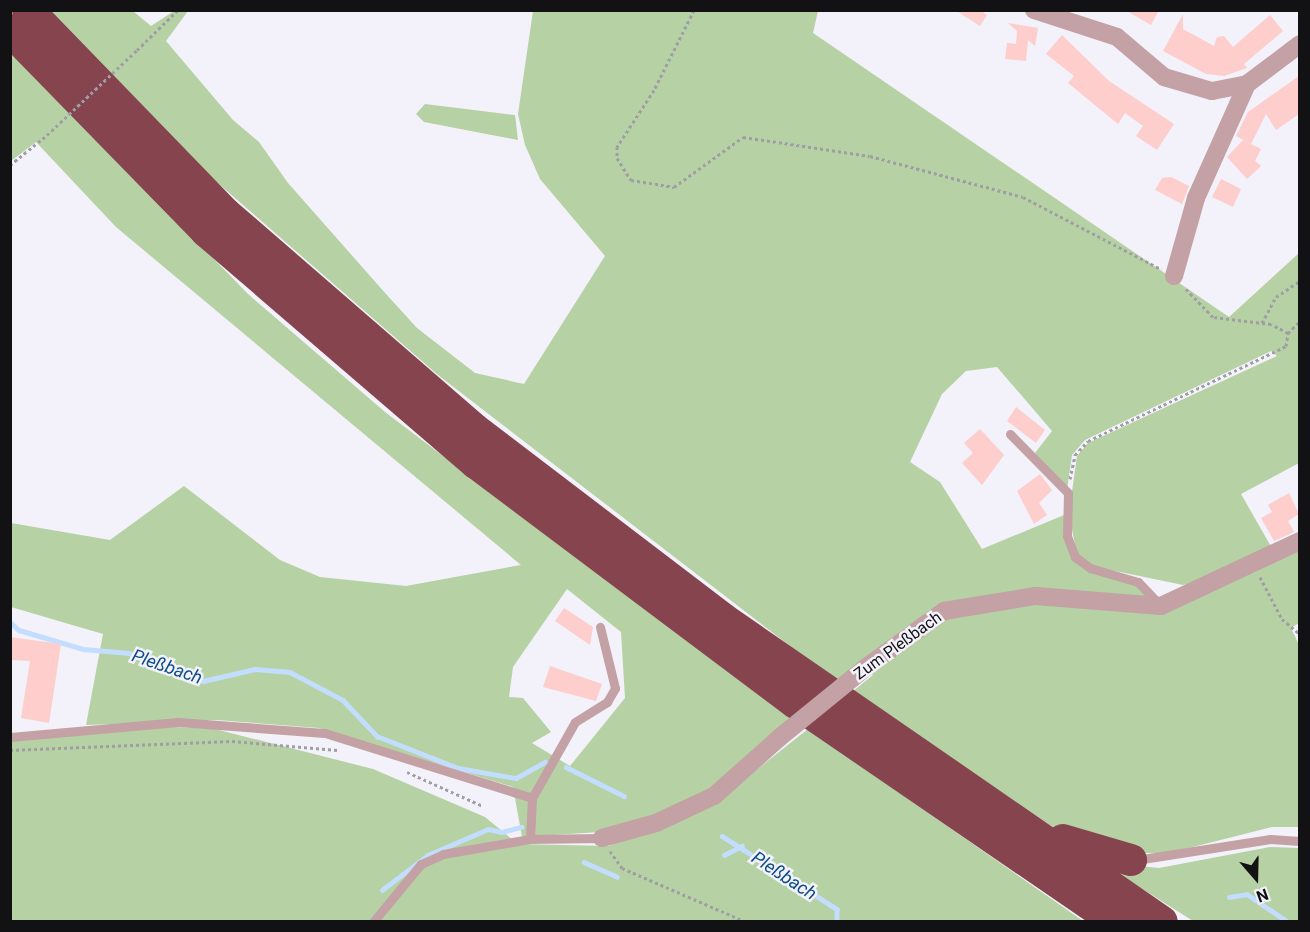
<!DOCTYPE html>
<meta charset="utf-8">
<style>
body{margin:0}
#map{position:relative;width:1310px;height:932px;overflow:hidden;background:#f3f1fa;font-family:Roboto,sans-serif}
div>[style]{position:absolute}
.green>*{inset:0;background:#b6d1a3}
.stream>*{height:4.5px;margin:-2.25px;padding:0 2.25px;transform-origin:2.25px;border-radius:2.25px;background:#c2ddfd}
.building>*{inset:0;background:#fdcecb}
.path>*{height:3px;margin-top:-1.5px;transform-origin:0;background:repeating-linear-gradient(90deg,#9f9ea5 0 3px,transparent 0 6px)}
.service>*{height:9px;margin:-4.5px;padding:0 4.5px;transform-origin:4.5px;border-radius:4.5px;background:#c3a1a4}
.minor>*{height:18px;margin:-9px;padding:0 9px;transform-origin:9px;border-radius:9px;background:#c3a1a4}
.motorway>*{height:32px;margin:-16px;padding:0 16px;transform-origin:16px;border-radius:16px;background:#85444e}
.path-bridge>*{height:3px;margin-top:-1.5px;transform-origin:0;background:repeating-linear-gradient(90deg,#9f9ea5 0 3px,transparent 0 6px)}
.minor-bridge>*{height:18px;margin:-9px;padding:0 9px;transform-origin:9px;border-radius:9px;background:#c3a1a4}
span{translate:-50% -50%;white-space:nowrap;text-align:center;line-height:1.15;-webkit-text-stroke:5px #f3f1fa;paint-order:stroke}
.street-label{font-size:16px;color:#121215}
.water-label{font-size:18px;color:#0b4c89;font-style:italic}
.frame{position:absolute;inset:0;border:12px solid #121215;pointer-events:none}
.north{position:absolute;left:1226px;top:848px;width:60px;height:60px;-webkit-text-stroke:4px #f3f1fa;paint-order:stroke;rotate:160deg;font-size:16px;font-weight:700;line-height:24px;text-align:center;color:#121215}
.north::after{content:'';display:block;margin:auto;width:21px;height:27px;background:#121215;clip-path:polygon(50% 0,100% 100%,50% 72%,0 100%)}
</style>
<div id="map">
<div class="green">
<div style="clip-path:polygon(50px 11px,133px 11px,151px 26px,174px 11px,188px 11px,166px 41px,233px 120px,259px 142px,288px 183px,386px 294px,417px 328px,475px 373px,524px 384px,605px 256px,540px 179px,525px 145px,518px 114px,533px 11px,818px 11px,813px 33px,1229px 317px,1299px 253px,1299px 463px,1241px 494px,1273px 550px,1229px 574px,1183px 585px,1091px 566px,1077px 556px,1069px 513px,1077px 456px,1088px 443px,1277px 356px,1271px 351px,1085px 440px,1072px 455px,1067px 490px,1035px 453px,1052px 431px,997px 367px,966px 371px,942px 394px,910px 462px,940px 482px,982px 549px,1064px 515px,1073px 558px,1088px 570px,1137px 584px,1153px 601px,1035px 593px,944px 608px,838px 683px,438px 375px,188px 157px)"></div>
<div style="clip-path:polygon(evenodd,11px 50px,248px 294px,385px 412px,793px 721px,721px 785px,652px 819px,600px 832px,522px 837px,513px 787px,319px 728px,217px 720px,86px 725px,103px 634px,11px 607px,11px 523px,110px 540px,184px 486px,280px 560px,320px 577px,406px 586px,521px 565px,116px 227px,36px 142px,11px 161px,11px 50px,567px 589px,621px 632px,625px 698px,570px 766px,532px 743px,551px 732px,523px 698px,509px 697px,513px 667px,567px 589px)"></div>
<div style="clip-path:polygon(425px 104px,515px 115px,518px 140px,424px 122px,416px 114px)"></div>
<div style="clip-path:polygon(1299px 549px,1299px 623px,1291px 628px,1300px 647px,1299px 827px,1272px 827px,1169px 853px,1130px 853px,1065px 835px,852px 692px,873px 675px,865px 668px,945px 612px,1036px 599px,1162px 609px)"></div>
<div style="clip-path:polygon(174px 727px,215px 729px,373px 769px,485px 817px,513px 840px,420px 863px,371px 921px,11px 922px,11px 741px)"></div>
<div style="clip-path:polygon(808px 729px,1083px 921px,376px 922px,423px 866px,443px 856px,515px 844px,609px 846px,674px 819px,750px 775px)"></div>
<div style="clip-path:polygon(1270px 847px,1299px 848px,1299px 921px,1193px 921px,1100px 862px,1159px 868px)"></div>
</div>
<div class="stream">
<div style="left:10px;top:622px;width:12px;rotate:42deg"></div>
<div style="left:19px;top:630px;width:67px;rotate:16.5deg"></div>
<div style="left:83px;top:649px;width:46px;rotate:5deg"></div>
<div style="left:129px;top:653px;width:79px;rotate:20.7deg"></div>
<div style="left:203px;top:681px;width:53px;rotate:-13deg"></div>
<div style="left:255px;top:669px;width:35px;rotate:5deg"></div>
<div style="left:290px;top:672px;width:60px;rotate:27.8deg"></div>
<div style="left:343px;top:700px;width:50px;rotate:46.6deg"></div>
<div style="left:377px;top:736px;width:87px;rotate:21.6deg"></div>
<div style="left:458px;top:768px;width:59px;rotate:9.8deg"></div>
<div style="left:516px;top:778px;width:33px;rotate:-29deg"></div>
<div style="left:566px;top:767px;width:65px;rotate:26.6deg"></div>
<div style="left:722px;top:836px;width:136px;rotate:32.4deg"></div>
<div style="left:837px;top:909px;width:13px;rotate:90deg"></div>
<div style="left:724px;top:855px;width:20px;rotate:-27deg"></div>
<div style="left:584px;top:862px;width:36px;rotate:24deg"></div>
<div style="left:382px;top:890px;width:58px;rotate:-37.3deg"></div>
<div style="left:428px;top:855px;width:65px;rotate:-23.4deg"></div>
<div style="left:488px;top:829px;width:14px;rotate:12deg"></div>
<div style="left:502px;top:832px;width:20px;rotate:-15deg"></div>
<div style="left:1229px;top:897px;width:18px;rotate:-9deg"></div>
<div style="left:1247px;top:894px;width:50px;rotate:34.3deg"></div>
</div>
<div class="building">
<div style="clip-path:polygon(955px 10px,980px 10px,987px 15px,980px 26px)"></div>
<div style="clip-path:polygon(1125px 10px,1159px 10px,1151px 25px)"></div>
<div style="clip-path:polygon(1183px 14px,1183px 29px,1214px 46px,1217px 37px,1224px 36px,1233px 47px,1270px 15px,1283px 31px,1244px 64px,1247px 68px,1224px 76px,1206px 74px,1163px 51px)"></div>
<div style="clip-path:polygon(1008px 23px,1038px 28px,1035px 46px,1028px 40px,1026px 61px,1005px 59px,1007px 43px,1016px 44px,1017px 31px)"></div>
<div style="clip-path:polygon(1062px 35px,1109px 81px,1174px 124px,1157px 150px,1136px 136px,1143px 126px,1125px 113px,1118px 124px,1068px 83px,1074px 76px,1046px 54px)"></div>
<div style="clip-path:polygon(1299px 76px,1299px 114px,1276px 130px,1266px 114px,1251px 144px,1236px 136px,1248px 112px)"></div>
<div style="clip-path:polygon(1243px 140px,1261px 149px,1255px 161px,1261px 166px,1247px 179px,1227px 157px)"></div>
<div style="clip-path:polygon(1171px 177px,1189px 186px,1182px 204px,1155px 190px,1162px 178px)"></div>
<div style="clip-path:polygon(1221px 179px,1241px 189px,1233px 207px,1212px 197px)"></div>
<div style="clip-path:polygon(1016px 407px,1045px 430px,1036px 443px,1007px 421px)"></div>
<div style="clip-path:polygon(980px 429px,1004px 455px,982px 485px,962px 463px,973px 453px,964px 443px)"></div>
<div style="clip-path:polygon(1040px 474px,1052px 490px,1039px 503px,1047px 515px,1034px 524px,1017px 491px)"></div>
<div style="clip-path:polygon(1289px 493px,1299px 514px,1288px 521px,1294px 532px,1274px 541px,1261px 518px,1272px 512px,1268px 505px)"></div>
<div style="clip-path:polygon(564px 608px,593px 627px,590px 645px,555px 621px)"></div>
<div style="clip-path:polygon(10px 637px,61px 644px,49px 723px,21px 718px,30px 661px,10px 660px)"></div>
<div style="clip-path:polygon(550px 666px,602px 684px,596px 701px,543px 687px)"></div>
</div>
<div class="path">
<div style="left:694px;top:10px;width:89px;rotate:116.6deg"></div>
<div style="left:654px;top:90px;width:68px;rotate:123deg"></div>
<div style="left:617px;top:147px;width:11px;rotate:90deg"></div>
<div style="left:617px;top:158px;width:26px;rotate:58deg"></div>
<div style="left:631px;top:180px;width:44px;rotate:9.2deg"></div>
<div style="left:674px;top:187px;width:85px;rotate:-35.9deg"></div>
<div style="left:743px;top:137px;width:128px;rotate:8.5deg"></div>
<div style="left:870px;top:156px;width:158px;rotate:15deg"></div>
<div style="left:1023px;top:197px;width:156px;rotate:27.6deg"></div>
<div style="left:137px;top:50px;width:57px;rotate:-44.3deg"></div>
<div style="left:10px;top:165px;width:48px;rotate:-39deg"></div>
<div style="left:1262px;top:323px;width:30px;rotate:-62deg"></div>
<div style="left:1276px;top:297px;width:29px;rotate:-34deg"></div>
<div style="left:1288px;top:333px;width:17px;rotate:-45deg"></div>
<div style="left:1070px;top:479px;width:25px;rotate:-78deg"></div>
<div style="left:1075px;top:455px;width:19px;rotate:-47deg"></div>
<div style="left:1088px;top:441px;width:220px;rotate:-25.6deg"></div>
<div style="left:1286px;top:346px;width:13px;rotate:-81deg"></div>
<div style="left:1288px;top:333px;width:19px;rotate:-152deg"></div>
<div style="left:1271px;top:324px;width:58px;rotate:-173.1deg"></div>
<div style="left:1213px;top:317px;width:40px;rotate:-134deg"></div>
<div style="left:1260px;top:577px;width:47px;rotate:62.4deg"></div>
<div style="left:1282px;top:619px;width:23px;rotate:40deg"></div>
<div style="left:10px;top:750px;width:222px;rotate:-2.3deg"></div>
<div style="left:232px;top:741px;width:106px;rotate:4.9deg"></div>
<div style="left:407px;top:772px;width:83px;rotate:24.1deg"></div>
<div style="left:610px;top:851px;width:21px;rotate:55deg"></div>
<div style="left:622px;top:868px;width:136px;rotate:23.4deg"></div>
</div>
<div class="service">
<div style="left:1010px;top:434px;width:83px;rotate:45.5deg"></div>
<div style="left:1068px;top:493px;width:43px;rotate:91.3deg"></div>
<div style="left:1067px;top:536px;width:22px;rotate:69deg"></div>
<div style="left:1075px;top:557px;width:19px;rotate:36deg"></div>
<div style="left:1090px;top:568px;width:50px;rotate:16.3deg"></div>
<div style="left:1138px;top:582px;width:32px;rotate:46deg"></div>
<div style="left:10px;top:737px;width:169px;rotate:-5.1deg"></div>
<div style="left:178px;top:722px;width:147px;rotate:4.3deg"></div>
<div style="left:325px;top:733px;width:217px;rotate:17.4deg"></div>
<div style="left:530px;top:839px;width:41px;rotate:-87.2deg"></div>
<div style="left:532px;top:798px;width:87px;rotate:-60.5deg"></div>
<div style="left:575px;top:722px;width:38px;rotate:-32deg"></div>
<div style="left:607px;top:702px;width:16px;rotate:-60deg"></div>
<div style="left:615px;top:688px;width:63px;rotate:-103.8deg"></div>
<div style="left:1136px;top:860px;width:136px;rotate:-8.9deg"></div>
<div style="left:1270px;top:839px;width:30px;rotate:4deg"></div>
<div style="left:373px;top:922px;width:75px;rotate:-50.4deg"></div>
<div style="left:421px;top:864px;width:24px;rotate:-24deg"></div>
<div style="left:443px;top:854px;width:88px;rotate:-9.8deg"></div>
<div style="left:530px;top:839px;width:72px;rotate:-0.8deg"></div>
</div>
<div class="minor">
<div style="left:1034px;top:10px;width:87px;rotate:18deg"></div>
<div style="left:1117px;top:37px;width:62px;rotate:40.4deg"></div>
<div style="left:1164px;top:77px;width:50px;rotate:16.3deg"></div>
<div style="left:1212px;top:91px;width:36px;rotate:-11deg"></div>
<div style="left:1247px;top:84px;width:66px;rotate:-37deg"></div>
<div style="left:1174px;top:276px;width:81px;rotate:-74.2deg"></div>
<div style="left:1196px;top:198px;width:125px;rotate:-65.9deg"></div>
<div style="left:865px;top:668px;width:97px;rotate:-35.8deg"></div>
<div style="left:944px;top:611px;width:93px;rotate:-9.3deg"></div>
<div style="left:1036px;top:596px;width:125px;rotate:4.6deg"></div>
<div style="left:1161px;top:606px;width:153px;rotate:-25.1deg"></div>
<div style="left:602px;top:838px;width:56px;rotate:-15.5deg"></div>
<div style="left:656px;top:823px;width:64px;rotate:-25deg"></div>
<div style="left:714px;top:796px;width:87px;rotate:-41.7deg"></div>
</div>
<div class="motorway">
<div style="left:28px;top:10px;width:284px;rotate:45.9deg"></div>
<div style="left:226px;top:214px;width:328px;rotate:40.9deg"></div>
<div style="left:474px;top:429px;width:313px;rotate:37.3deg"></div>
<div style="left:723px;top:619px;width:533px;rotate:34.61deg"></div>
<div style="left:10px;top:30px;width:281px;rotate:45.7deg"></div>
<div style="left:206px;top:231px;width:356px;rotate:40.7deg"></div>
<div style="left:476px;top:463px;width:400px;rotate:36.9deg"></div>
<div style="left:796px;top:703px;width:388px;rotate:34.4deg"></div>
<div style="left:1063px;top:840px;width:71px;rotate:16.4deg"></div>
</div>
<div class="path-bridge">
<div style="left:47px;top:135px;width:124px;rotate:-43.4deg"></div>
</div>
<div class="minor-bridge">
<div style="left:779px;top:738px;width:111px;rotate:-39.1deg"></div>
</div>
<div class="street-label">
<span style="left:898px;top:646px;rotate:-36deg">Zum Pleßbach</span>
</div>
<div class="water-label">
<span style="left:167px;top:667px;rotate:19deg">Pleßbach</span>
<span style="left:784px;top:876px;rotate:33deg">Pleßbach</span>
</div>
<div class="frame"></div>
<div class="north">N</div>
</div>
